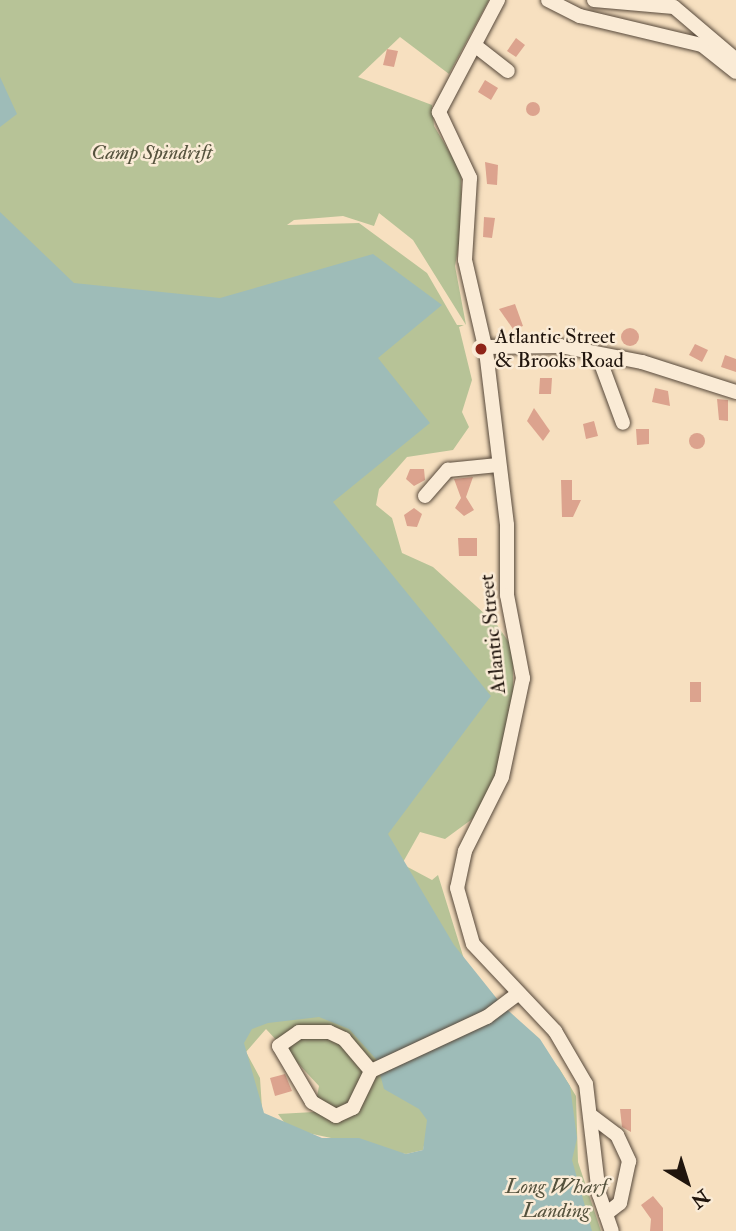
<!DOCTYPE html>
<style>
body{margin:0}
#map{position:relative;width:736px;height:1231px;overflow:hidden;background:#f7e0c0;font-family:"IM FELL Double Pica",serif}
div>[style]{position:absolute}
.green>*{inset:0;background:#b7c397}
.water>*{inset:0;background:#9ebcb8}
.building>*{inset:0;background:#dca38e}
.round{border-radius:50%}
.roads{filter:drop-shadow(0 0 2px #56483a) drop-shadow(0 0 2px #56483a)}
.minor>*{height:14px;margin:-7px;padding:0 7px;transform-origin:7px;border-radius:7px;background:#faebd6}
.dots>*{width:19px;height:19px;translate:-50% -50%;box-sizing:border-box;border:4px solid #faebd6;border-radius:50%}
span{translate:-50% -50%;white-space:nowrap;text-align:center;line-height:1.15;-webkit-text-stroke:5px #faebd6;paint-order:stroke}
.park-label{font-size:21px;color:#55523d;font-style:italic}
.poi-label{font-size:21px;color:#20150d}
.left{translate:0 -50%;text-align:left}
.street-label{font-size:21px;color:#20150d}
.north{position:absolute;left:652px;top:1147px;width:70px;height:70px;-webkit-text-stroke:5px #faebd6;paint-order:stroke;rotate:142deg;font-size:19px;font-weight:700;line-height:28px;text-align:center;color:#20150d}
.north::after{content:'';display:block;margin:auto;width:24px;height:32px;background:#20150d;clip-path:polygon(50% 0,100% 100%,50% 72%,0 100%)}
</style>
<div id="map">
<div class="green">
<div style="clip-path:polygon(evenodd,0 0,489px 0,449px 74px,400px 37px,358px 77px,432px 105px,434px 126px,461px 171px,462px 227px,455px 266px,466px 325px,413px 240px,379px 213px,374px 226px,343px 216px,294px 220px,287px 225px,359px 223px,427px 273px,457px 325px,464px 325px,459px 327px,472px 380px,462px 412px,469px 427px,453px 450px,407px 457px,379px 489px,376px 505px,392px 518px,402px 553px,433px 567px,497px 625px,513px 648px,513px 715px,489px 798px,475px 817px,445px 839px,420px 832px,402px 864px,432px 880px,438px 875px,468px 972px,559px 1068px,576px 1096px,578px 1162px,601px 1231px,0 1231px,0 0,266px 1029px,319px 1086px,314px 1112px,278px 1114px,289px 1129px,406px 1154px,423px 1150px,425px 1141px,426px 1156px,369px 1151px,263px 1123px,260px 1078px,246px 1052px,266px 1029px)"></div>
</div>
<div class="water">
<div style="clip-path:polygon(0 77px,17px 114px,0 127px)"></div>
<div style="clip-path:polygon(evenodd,0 212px,74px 283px,220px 298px,373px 254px,442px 305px,378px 358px,430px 423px,333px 502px,491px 696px,388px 834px,454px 945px,502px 1005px,540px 1039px,570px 1086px,577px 1138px,572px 1160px,592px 1231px,0 1231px,0 212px,319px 1017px,349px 1029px,376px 1059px,384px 1089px,419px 1109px,427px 1120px,423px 1150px,406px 1154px,359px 1138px,322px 1138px,264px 1113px,244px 1043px,252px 1029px,268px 1023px,319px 1017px)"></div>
</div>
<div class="building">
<div style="clip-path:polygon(516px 38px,525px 45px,516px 57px,507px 51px)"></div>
<div style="clip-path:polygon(387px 49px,398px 51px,394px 67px,383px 65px)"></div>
<div style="clip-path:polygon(485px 80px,498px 88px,491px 100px,478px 92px)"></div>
<div class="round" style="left:526px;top:102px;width:14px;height:14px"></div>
<div style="clip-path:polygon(485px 162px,498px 165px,497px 185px,487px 184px)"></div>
<div style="clip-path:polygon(484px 217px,495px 218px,492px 238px,483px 237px)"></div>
<div style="clip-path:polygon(515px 304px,523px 326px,513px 329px,499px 309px)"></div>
<div class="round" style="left:621px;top:328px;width:18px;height:18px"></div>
<div style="clip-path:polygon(695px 344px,708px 350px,702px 362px,689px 355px)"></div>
<div style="clip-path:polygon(725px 355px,736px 359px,736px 372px,721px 367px)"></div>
<div style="clip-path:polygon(540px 378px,552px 378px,551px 394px,539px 394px)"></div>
<div style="clip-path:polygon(655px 388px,668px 391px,670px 406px,652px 402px)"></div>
<div style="clip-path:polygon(717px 399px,728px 400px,728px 421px,719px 420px)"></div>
<div style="clip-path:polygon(534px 408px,550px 431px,543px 441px,527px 421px)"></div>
<div style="clip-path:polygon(594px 421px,598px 436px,586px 439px,583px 424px)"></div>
<div style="clip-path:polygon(636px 429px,649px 429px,649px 444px,637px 445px)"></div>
<div class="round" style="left:689px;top:433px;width:16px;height:16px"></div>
<div style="clip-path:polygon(410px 469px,424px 469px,425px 480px,414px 486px,406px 479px)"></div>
<div style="clip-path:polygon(473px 477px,466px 497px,474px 510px,464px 516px,455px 508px,461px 498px,454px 479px)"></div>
<div style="clip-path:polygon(561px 480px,572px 480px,572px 500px,581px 500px,573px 517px,562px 517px)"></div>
<div style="clip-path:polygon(414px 508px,422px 514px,417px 527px,407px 526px,404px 515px)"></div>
<div style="clip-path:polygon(458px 538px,477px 538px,477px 556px,459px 556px)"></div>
<div style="clip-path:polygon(690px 682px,701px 682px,701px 702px,690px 702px)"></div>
<div style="clip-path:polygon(285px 1074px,292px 1091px,275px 1096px,270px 1078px)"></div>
<div style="clip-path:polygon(620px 1109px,631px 1109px,631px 1132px,622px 1127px)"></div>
<div style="clip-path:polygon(653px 1196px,663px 1208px,663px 1231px,650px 1231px,651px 1219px,641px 1205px)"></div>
</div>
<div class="roads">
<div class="minor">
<div style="left:498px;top:0;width:127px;rotate:117.8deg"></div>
<div style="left:439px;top:112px;width:73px;rotate:64.8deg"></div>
<div style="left:470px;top:178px;width:82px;rotate:93.5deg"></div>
<div style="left:465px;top:260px;width:93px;rotate:77deg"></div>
<div style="left:486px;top:351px;width:175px;rotate:83.1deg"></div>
<div style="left:507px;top:525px;width:70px;rotate:90deg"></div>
<div style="left:507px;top:595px;width:85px;rotate:79.1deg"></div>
<div style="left:523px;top:678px;width:101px;rotate:102deg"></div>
<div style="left:502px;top:777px;width:83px;rotate:116.6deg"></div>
<div style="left:465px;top:851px;width:38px;rotate:102deg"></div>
<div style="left:457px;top:888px;width:58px;rotate:74.1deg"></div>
<div style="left:473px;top:944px;width:120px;rotate:46.7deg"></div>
<div style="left:555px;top:1031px;width:61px;rotate:59.7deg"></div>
<div style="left:586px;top:1084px;width:111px;rotate:83.3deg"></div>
<div style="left:599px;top:1194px;width:39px;rotate:71deg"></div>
<div style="left:548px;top:0;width:36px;rotate:27deg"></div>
<div style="left:580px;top:16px;width:125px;rotate:13.4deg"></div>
<div style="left:702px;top:45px;width:43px;rotate:38.5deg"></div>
<div style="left:594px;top:0;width:80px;rotate:5deg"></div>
<div style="left:674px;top:7px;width:80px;rotate:40.4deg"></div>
<div style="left:477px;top:47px;width:39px;rotate:38deg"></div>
<div style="left:486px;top:347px;width:74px;rotate:-0.8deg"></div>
<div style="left:560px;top:346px;width:84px;rotate:11deg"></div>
<div style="left:642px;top:362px;width:99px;rotate:17.7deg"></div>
<div style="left:599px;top:358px;width:69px;rotate:69.7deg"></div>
<div style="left:425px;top:496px;width:35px;rotate:-49deg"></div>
<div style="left:448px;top:470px;width:50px;rotate:-5.7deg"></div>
<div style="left:371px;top:1071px;width:41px;rotate:115.9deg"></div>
<div style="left:353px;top:1108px;width:19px;rotate:155deg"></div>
<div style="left:336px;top:1116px;width:28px;rotate:-150deg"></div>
<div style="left:312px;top:1102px;width:65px;rotate:-120.5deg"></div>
<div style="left:279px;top:1046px;width:24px;rotate:-35deg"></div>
<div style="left:299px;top:1032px;width:30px"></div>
<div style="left:329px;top:1032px;width:17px;rotate:25deg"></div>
<div style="left:344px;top:1039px;width:42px;rotate:49.8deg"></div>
<div style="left:371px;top:1071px;width:128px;rotate:-25deg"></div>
<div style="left:487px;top:1017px;width:38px;rotate:-37deg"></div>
<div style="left:593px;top:1117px;width:30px;rotate:37deg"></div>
<div style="left:617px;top:1135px;width:29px;rotate:65deg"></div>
<div style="left:629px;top:1161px;width:43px;rotate:102.1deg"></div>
<div style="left:620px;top:1203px;width:18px;rotate:142deg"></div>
</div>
</div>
<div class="dots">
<div style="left:481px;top:349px;background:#8f2418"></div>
</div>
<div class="park-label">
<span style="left:152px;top:153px">Camp Spindrift</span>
<span style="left:556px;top:1199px">Long Wharf<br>Landing</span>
</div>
<div class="poi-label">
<span class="left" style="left:495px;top:349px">Atlantic Street<br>&amp; Brooks Road</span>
</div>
<div class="street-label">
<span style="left:493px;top:634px;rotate:-96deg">Atlantic Street</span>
</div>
<div class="north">N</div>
</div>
